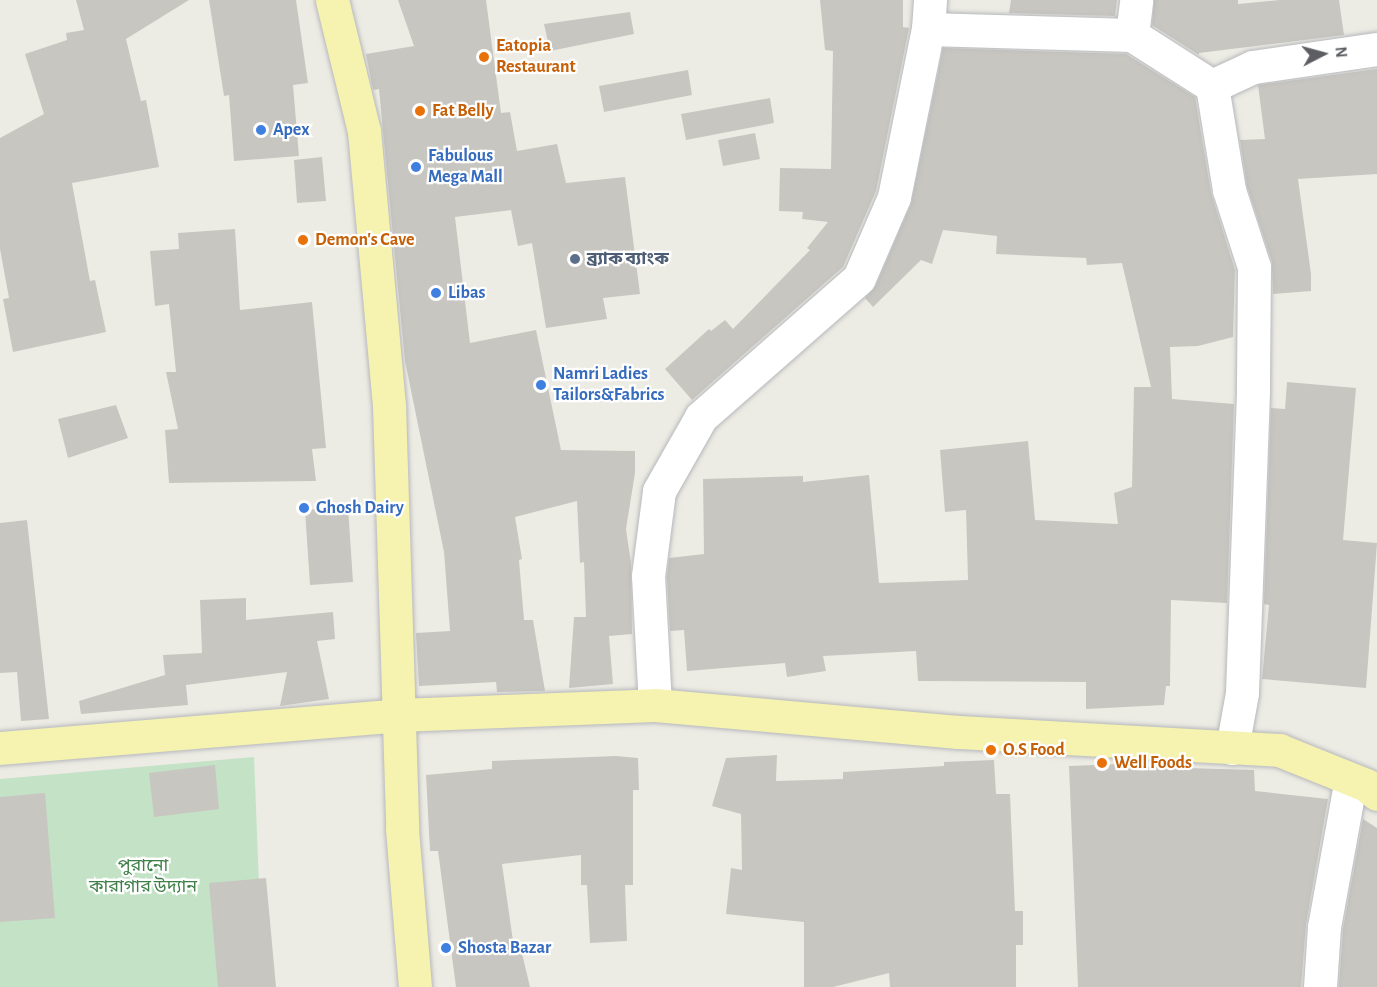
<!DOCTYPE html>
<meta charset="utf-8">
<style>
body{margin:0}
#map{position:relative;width:1377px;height:987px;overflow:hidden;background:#edece4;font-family:"Alegreya Sans","Noto Sans Bengali",sans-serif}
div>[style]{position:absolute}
.green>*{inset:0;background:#c3e2c6}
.building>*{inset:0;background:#c8c6c0}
.roads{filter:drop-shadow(0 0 2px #b6b8bc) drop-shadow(0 0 2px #b6b8bc)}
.minor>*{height:33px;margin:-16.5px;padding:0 16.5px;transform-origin:16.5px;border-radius:16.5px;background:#fff}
.major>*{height:33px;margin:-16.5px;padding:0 16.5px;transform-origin:16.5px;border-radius:16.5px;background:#f6f2af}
.dots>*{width:16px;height:16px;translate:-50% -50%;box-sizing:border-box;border:3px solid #fff;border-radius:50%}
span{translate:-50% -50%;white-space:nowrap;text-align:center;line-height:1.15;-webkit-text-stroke:4.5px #fff;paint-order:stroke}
.food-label{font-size:18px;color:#c56008;font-weight:700}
.left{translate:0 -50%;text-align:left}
.shop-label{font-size:18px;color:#366cbe;font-weight:700}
.service-label{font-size:18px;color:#4e5e75;font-weight:700}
.park-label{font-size:18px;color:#3e7f48}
.north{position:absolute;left:1293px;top:24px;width:60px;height:60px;-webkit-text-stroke:4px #fff;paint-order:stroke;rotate:84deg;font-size:16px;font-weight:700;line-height:24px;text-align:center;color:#5c5e63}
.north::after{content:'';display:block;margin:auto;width:21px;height:27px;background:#5c5e63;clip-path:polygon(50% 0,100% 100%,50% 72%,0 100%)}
</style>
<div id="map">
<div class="green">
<div style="clip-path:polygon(254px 757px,263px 987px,0 987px,0 779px)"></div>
</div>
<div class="building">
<div style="clip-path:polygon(76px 0,189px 0,126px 39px,141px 101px,146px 100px,159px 167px,72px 183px,90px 281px,95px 280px,106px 332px,13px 352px,3px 299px,9px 298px,0 249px,0 138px,44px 114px,25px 54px,67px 40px,66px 33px,84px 30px)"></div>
<div style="clip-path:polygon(209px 0,296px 0,308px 83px,293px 85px,299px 156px,234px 161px,229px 95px,224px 96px)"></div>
<div style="clip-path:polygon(398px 0,486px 0,501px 113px,510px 112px,517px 151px,557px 144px,566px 183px,625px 177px,640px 294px,603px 298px,607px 319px,546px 328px,532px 243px,518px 246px,511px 210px,455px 217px,470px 343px,536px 330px,561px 450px,635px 451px,635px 473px,626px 529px,631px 563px,632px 634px,609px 636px,613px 684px,569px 688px,574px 617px,586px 617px,584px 562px,580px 563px,577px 501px,515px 517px,522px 559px,519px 560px,524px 620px,533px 620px,545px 691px,497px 692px,496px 682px,419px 686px,416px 633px,450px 631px,444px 552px,405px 361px,379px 89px,373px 90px,366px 54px,414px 46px)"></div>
<div style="clip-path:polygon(820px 0,903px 0,903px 27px,909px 28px,876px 191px,843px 267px,692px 400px,665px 369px,709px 329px,711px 331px,725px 320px,733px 329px,810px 250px,807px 248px,828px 222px,802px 219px,803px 212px,779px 211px,780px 168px,831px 169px,833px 51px,825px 50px)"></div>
<div style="clip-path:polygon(1011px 0,1117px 0,1115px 16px,1009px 13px)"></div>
<div style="clip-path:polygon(1154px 0,1238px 0,1238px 4px,1280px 0,1339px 0,1344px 35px,1199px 53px,1199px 55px,1152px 25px)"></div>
<div style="clip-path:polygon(630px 12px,634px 34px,550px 51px,544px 24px)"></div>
<div style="clip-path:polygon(943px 48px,1126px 54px,1195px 97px,1211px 193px,1235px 270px,1233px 337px,1198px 346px,1170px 347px,1172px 399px,1234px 404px,1227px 603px,1171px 600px,1170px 686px,1166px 686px,1164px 705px,1086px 709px,1086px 682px,918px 681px,916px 651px,823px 656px,826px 671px,787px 677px,785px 663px,687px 671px,684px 630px,670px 631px,667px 577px,669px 558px,704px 554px,703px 479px,803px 476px,803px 482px,869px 475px,879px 583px,968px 580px,966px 510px,945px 512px,940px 450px,1028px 441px,1035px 520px,1118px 524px,1114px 493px,1132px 487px,1134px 387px,1151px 387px,1122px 263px,1087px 265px,1086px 258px,996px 254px,997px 236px,943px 230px,932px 264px,921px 260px,873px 307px,865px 298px,876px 285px,911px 204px)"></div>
<div style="clip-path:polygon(1377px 69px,1377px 174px,1298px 179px,1311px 274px,1311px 291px,1273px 294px,1272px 262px,1247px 186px,1240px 140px,1265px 139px,1258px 85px)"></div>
<div style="clip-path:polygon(688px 70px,692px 95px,604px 112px,599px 86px)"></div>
<div style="clip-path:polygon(770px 98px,774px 123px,686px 140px,681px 114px)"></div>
<div style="clip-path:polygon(755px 133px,760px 159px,723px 166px,718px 140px)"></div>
<div style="clip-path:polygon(322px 157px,326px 201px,297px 203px,294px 160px)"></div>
<div style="clip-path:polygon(235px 229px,240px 310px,312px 302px,326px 448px,312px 449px,316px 481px,169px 483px,165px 430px,178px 429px,166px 372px,176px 372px,169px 304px,155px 306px,150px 251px,179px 249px,178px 233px)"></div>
<div style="clip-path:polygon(1287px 382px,1356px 388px,1343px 540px,1377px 543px,1366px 688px,1262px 679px,1269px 605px,1264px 604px,1271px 408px,1285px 409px)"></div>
<div style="clip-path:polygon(116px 405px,128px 438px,68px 458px,58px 419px)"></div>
<div style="clip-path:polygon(348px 507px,353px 582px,310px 585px,305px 510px)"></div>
<div style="clip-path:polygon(27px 520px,49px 719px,21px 721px,17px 672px,0 673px,0 523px)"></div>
<div style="clip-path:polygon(246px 598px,246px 620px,333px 612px,335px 639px,317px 641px,329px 699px,280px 706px,287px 672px,186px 685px,188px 705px,81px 714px,79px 701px,165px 675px,163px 655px,202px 653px,200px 600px)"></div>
<div style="clip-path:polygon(777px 755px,776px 781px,843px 779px,843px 772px,944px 766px,944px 762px,994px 760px,996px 794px,1010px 794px,1015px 911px,1023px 911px,1023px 945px,1016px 945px,1016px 987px,890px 987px,889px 973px,833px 987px,804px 987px,804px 922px,726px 914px,731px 868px,742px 870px,741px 814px,712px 806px,726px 758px)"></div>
<div style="clip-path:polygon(616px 756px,638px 758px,639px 790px,633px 790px,633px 885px,625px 885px,627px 941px,590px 943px,587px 885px,581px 885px,581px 855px,502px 864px,514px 948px,520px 945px,530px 987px,456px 987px,438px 851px,430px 851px,426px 775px,492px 769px,492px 761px)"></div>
<div style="clip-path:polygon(1119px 764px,1119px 766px,1254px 770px,1255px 791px,1328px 799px,1306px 924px,1301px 987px,1078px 987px,1069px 766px)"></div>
<div style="clip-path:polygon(215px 765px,219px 809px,154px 817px,149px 773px)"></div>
<div style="clip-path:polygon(45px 793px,55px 918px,0 922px,0 797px)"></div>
<div style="clip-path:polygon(1363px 819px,1377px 828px,1377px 987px,1339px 987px,1343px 929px)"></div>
<div style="clip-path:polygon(266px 878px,276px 987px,218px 987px,209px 883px)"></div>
</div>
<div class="roads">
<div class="minor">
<div style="left:928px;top:29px;width:204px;rotate:1.7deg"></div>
<div style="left:1132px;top:35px;width:95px;rotate:32.5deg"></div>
<div style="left:1212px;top:86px;width:105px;rotate:80.7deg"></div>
<div style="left:1229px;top:190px;width:81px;rotate:72deg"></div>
<div style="left:1254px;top:267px;width:125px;rotate:90.5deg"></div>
<div style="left:1253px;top:392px;width:301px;rotate:92.1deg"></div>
<div style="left:1242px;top:693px;width:56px;rotate:100.3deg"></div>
<div style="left:1132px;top:35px;width:35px;rotate:-83deg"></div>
<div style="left:1212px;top:86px;width:45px;rotate:-24.9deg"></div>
<div style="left:1253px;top:67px;width:125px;rotate:-8.3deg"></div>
<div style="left:655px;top:705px;width:129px;rotate:-93.1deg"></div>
<div style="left:648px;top:576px;width:86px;rotate:-82.6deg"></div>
<div style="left:659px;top:491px;width:85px;rotate:-60.4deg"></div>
<div style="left:701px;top:417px;width:210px;rotate:-41.3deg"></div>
<div style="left:859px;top:278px;width:88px;rotate:-66.6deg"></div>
<div style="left:894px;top:197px;width:171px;rotate:-78.6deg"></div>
<div style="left:928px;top:29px;width:29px;rotate:-86deg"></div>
<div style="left:1320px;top:987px;width:60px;rotate:-86.2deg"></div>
<div style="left:1324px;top:927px;width:150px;rotate:-79.7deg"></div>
</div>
<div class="major">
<div style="left:332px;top:0;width:135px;rotate:76.3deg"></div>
<div style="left:364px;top:131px;width:275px;rotate:84.8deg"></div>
<div style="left:389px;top:405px;width:424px;rotate:88.2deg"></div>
<div style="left:402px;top:829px;width:159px;rotate:85.3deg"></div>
<div style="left:0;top:748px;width:399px;rotate:-4.7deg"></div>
<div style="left:398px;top:715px;width:257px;rotate:-2.2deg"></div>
<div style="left:655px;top:705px;width:304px;rotate:5.1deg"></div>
<div style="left:958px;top:732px;width:322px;rotate:3.2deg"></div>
<div style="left:1279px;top:750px;width:94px;rotate:21.9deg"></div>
<div style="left:1366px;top:785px;width:14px;rotate:39deg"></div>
</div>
</div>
<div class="dots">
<div style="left:484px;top:57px;background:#e8710a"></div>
<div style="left:420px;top:111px;background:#e8710a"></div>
<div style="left:261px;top:130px;background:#3f7fe0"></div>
<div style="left:416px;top:167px;background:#3f7fe0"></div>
<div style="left:303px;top:240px;background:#e8710a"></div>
<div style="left:575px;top:259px;background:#5c6f8a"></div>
<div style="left:436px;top:293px;background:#3f7fe0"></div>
<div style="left:541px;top:385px;background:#3f7fe0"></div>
<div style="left:304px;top:508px;background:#3f7fe0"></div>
<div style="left:991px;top:750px;background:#e8710a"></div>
<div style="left:1102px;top:763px;background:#e8710a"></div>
<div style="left:446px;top:948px;background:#3f7fe0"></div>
</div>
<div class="food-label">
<span class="left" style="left:496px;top:57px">Eatopia<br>Restaurant</span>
<span class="left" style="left:432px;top:111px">Fat Belly</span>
<span class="left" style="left:315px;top:240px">Demon's Cave</span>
<span class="left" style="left:1003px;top:750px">O.S Food</span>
<span class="left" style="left:1114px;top:763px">Well Foods</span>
</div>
<div class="shop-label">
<span class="left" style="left:273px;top:130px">Apex</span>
<span class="left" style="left:428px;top:167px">Fabulous<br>Mega Mall</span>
<span class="left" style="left:448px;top:293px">Libas</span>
<span class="left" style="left:553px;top:385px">Namri Ladies<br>Tailors&amp;Fabrics</span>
<span class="left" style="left:316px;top:508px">Ghosh Dairy</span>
<span class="left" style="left:458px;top:948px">Shosta Bazar</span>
</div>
<div class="service-label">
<span class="left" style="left:587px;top:259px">ব্র্যাক ব্যাংক</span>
</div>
<div class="park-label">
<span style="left:143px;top:877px">পুরানো<br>কারাগার উদ্যান</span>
</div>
<div class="north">N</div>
</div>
